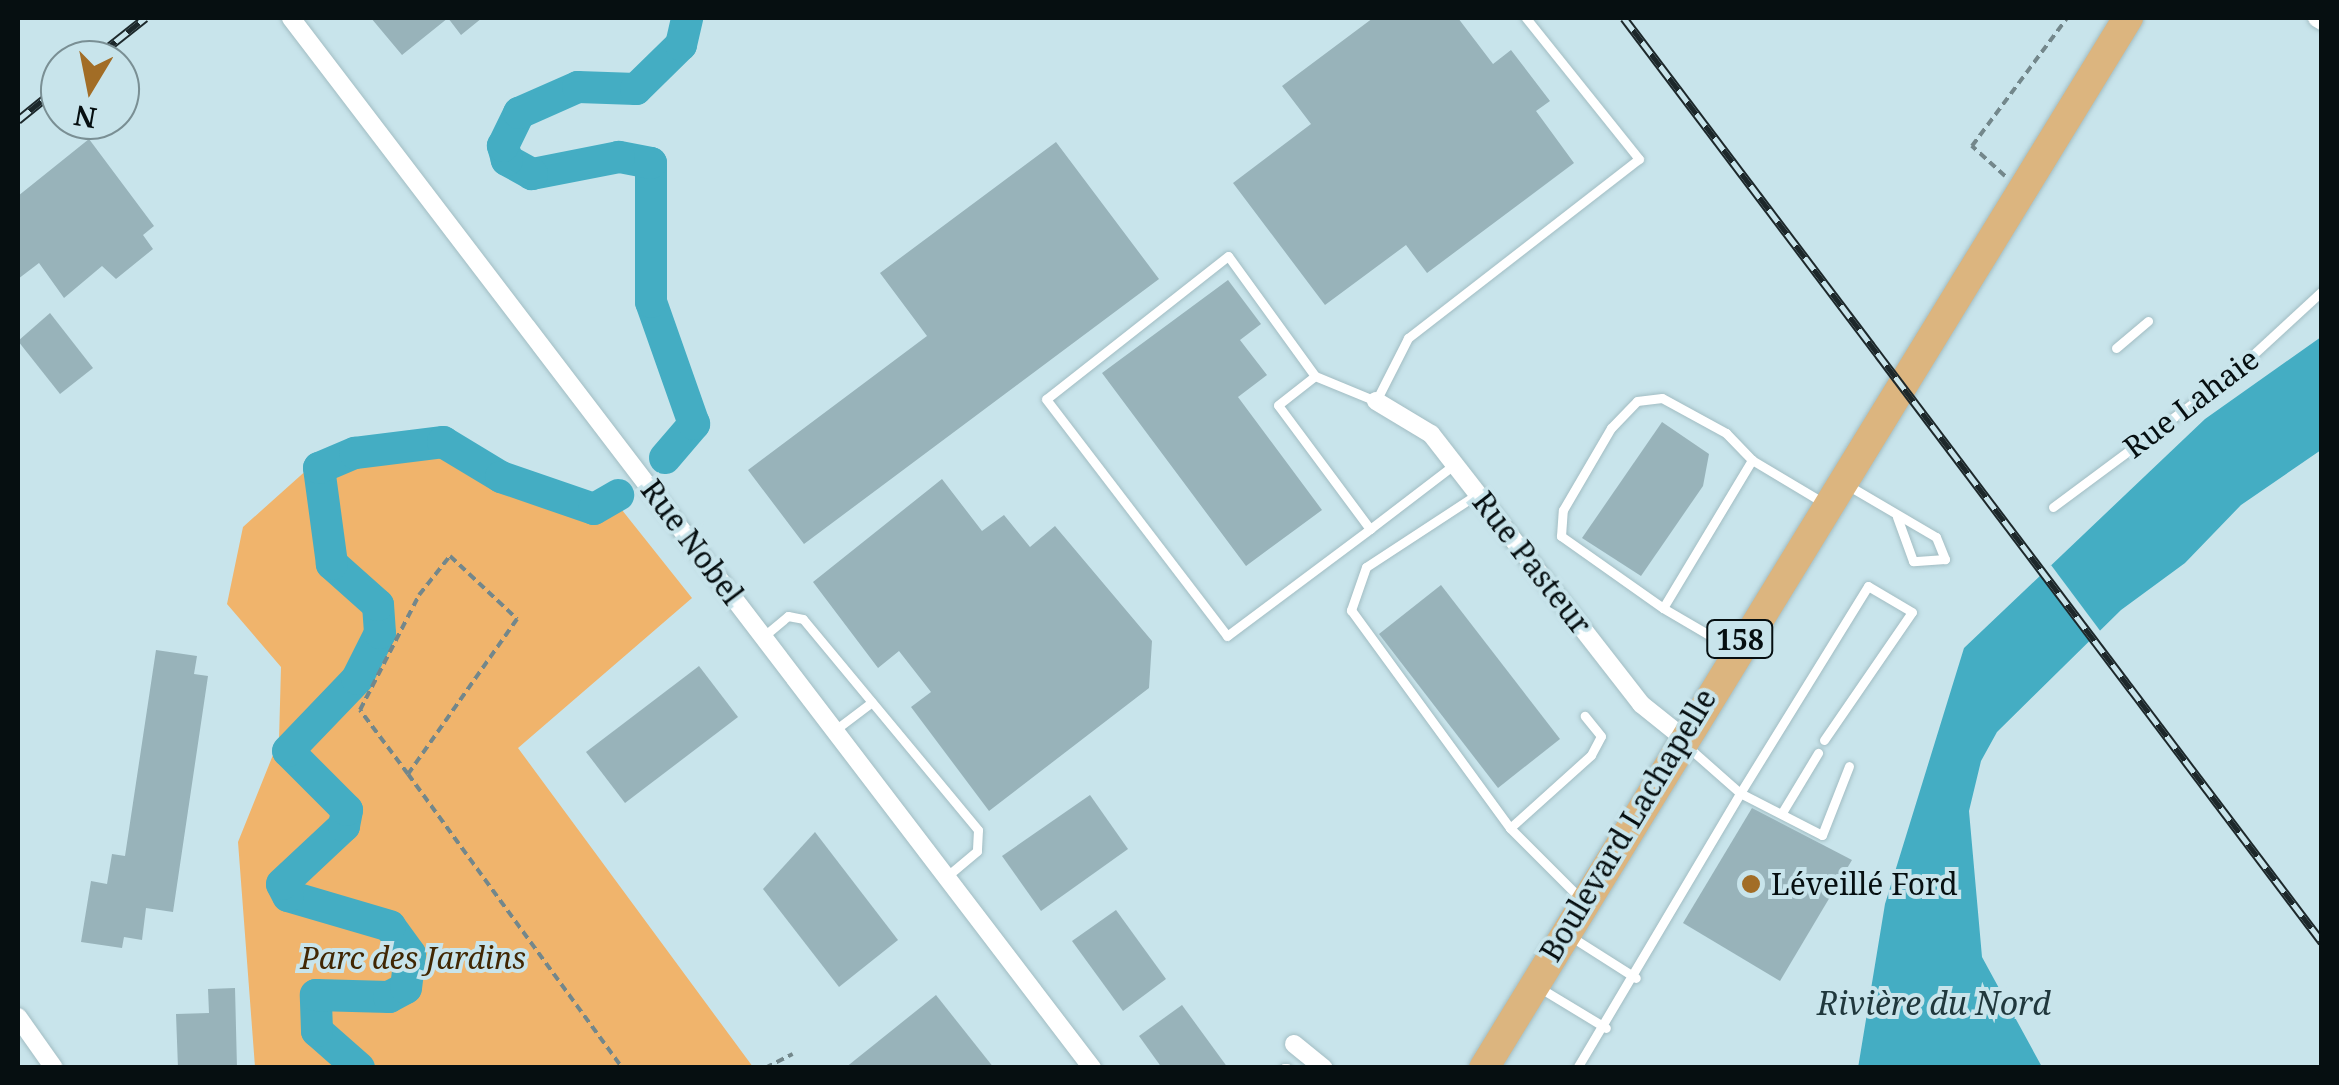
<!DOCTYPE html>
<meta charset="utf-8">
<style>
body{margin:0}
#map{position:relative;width:2339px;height:1085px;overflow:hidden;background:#c8e4eb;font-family:"Noto Serif",serif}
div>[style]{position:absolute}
.green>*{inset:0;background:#f0b46c}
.water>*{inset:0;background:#44adc3}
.pier>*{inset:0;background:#c8e4eb}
.river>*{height:32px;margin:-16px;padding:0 16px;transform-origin:16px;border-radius:16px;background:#44adc3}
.building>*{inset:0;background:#98b3ba}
.path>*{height:4px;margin-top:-2px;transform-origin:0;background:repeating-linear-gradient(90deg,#73878b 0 8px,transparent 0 13px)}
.roads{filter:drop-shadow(0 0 2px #a2bdc3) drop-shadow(0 0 2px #a2bdc3)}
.lane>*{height:9px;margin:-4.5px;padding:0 4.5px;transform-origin:4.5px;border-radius:4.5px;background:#fff}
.street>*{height:18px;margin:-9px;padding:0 9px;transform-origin:9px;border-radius:9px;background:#fff}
.primary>*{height:30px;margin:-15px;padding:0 15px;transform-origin:15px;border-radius:15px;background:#dcb57f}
.rail>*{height:9px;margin-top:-4.5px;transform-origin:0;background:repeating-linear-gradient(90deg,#c8e4eb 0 15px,#1d282b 0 30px);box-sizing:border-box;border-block:2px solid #1d282b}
.dots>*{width:28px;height:28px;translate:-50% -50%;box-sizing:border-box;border:5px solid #c8e4eb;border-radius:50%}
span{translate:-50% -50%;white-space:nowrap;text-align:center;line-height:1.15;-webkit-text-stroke:8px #c8e4eb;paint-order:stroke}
.shield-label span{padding:2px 8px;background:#c8e4eb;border:2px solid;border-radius:8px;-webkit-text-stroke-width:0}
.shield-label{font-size:28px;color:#060f11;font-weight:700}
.street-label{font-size:30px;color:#060f11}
.poi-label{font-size:30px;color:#060f11}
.left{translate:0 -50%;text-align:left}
.park-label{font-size:30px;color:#412703;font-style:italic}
.water-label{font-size:32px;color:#20383d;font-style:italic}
.frame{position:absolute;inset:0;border:20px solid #060f11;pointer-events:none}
.north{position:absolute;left:40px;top:40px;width:100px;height:100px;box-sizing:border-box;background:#c8e4eb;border:2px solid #7a8f94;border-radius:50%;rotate:190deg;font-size:28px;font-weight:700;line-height:40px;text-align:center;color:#060f11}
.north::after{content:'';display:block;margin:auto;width:35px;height:45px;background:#a26d26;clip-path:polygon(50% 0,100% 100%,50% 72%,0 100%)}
</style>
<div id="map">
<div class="green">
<div style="clip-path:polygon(389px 445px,433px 445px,487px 466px,505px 488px,618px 505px,692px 598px,518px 748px,753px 1067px,255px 1067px,238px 842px,279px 740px,281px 667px,227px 604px,243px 527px,319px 459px)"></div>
</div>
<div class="water">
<div style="clip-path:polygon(2321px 337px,2321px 450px,2241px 505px,2185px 563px,2121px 610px,1997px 732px,1981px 761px,1969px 811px,1982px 957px,2042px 1067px,1858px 1068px,1885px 904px,1964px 648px,2205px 419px)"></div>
</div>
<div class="pier">
<div style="clip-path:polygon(2051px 565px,2104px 636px,2094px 646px,2040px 574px)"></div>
</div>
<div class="river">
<div style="left:665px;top:458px;width:45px;rotate:-49.5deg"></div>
<div style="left:694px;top:424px;width:129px;rotate:-109.4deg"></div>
<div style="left:651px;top:302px;width:139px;rotate:-90deg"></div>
<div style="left:651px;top:163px;width:33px;rotate:-169deg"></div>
<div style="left:619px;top:157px;width:89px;rotate:168.9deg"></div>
<div style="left:532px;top:174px;width:29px;rotate:-151deg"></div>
<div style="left:507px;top:160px;width:15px;rotate:-106deg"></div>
<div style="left:503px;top:146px;width:37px;rotate:-64deg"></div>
<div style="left:519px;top:113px;width:64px;rotate:-23.8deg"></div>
<div style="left:578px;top:87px;width:58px;rotate:2deg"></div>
<div style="left:636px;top:89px;width:63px;rotate:-44.4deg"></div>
<div style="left:681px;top:45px;width:28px;rotate:-77deg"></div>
<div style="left:359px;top:1068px;width:56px;rotate:-138.6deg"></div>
<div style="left:317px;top:1031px;width:36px;rotate:-92deg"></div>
<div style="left:316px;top:995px;width:73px;rotate:1.6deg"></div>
<div style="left:389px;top:997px;width:19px;rotate:-28deg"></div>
<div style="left:406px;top:988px;width:34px;rotate:-83deg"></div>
<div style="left:410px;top:954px;width:34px;rotate:-126deg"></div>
<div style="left:390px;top:926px;width:106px;rotate:-163.6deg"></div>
<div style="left:288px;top:896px;width:13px;rotate:-117deg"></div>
<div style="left:282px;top:884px;width:85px;rotate:-43.1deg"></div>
<div style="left:344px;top:826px;width:16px;rotate:-79deg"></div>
<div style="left:347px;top:810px;width:83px;rotate:-135deg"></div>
<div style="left:288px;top:751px;width:100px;rotate:-46.2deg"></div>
<div style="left:357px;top:679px;width:51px;rotate:-63.4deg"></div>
<div style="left:380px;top:633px;width:28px;rotate:-94deg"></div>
<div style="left:378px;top:605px;width:62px;rotate:-138.3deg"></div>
<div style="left:332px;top:564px;width:97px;rotate:-97.7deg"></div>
<div style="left:319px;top:468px;width:39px;rotate:-23deg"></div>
<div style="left:355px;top:453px;width:89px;rotate:-7.1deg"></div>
<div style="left:443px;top:442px;width:68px;rotate:31.1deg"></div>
<div style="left:501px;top:477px;width:98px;rotate:19deg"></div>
<div style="left:594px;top:509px;width:28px;rotate:-30deg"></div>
</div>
<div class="building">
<div style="clip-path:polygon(371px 18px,482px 18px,461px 35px,448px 18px,402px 55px)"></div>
<div style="clip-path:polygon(1373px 18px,1458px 18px,1493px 64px,1511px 50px,1550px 101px,1536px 111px,1574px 163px,1427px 273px,1406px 245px,1325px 305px,1233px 183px,1311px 124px,1282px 86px)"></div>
<div style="clip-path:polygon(89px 139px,154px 226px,143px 235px,153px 249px,116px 279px,102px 266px,64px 298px,39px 263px,18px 279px,18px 196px)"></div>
<div style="clip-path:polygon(1056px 142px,1159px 279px,804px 544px,748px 470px,927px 336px,880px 273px)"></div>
<div style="clip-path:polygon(1228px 280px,1261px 324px,1240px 340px,1267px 375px,1238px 397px,1322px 510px,1246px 566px,1102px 373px)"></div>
<div style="clip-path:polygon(50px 313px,93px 368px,60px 394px,18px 341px)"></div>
<div style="clip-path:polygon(1662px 422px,1709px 454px,1703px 486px,1641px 576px,1582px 538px)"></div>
<div style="clip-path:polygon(942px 479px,982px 531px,1004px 515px,1030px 547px,1055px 526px,1152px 641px,1149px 688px,989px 811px,911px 707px,931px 692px,899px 651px,878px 668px,813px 582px)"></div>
<div style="clip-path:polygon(1441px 585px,1560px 739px,1498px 788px,1379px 634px)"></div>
<div style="clip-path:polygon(156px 650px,197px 656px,194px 674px,208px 676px,173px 912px,146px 908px,142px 940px,124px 937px,122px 948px,81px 942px,91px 881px,107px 884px,112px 854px,125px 856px)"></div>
<div style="clip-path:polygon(699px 666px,738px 717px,625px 803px,586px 752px)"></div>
<div style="clip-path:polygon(1090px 795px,1128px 849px,1041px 911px,1002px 856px)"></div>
<div style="clip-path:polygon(1752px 808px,1852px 860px,1780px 981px,1683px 923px)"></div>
<div style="clip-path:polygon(815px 832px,898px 940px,839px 987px,763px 889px)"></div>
<div style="clip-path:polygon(1116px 910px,1166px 979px,1123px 1011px,1072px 941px)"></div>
<div style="clip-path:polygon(235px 988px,237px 1068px,178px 1068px,176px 1014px,209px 1013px,208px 989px)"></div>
<div style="clip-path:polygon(936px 995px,994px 1068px,845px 1068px)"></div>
<div style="clip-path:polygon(1182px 1005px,1228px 1068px,1162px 1068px,1139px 1036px)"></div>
</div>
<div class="path">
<div style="left:2005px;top:176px;width:45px;rotate:-137.7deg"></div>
<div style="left:1972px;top:146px;width:159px;rotate:-53.4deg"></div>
<div style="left:408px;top:774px;width:80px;rotate:-126.9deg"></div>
<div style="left:360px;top:710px;width:129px;rotate:-62.8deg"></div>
<div style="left:419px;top:595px;width:50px;rotate:-51.5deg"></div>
<div style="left:450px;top:556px;width:92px;rotate:43.2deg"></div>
<div style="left:517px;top:619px;width:189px;rotate:125.1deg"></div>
<div style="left:408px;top:774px;width:364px;rotate:53.9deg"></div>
<div style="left:765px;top:1068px;width:31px;rotate:-27deg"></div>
</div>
<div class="roads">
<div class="lane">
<div style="left:2116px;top:348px;width:42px;rotate:-40.2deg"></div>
<div style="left:1315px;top:376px;width:66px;rotate:22.3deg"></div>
<div style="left:1376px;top:401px;width:71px;rotate:-63.1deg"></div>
<div style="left:1408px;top:338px;width:292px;rotate:-37.8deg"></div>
<div style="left:1639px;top:159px;width:181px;rotate:-128.7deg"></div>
<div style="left:1849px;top:486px;width:101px;rotate:30.4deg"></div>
<div style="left:1936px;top:537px;width:24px;rotate:68deg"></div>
<div style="left:1945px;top:559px;width:32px;rotate:176deg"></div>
<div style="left:1913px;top:561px;width:47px;rotate:-110deg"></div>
<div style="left:1479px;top:493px;width:135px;rotate:146.8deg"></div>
<div style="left:1366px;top:567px;width:46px;rotate:109.2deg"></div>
<div style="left:1351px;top:610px;width:270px;rotate:53.9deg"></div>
<div style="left:2053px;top:507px;width:222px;rotate:-36.6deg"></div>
<div style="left:2231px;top:375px;width:124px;rotate:-42.7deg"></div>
<div style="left:1370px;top:529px;width:154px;rotate:-126.6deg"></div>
<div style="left:1278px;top:405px;width:47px;rotate:-38.1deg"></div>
<div style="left:1315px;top:376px;width:148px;rotate:-125.9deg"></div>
<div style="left:1228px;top:256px;width:231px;rotate:141.8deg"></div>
<div style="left:1046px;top:399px;width:298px;rotate:52.6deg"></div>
<div style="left:1227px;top:636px;width:179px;rotate:-36.8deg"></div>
<div style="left:1370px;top:529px;width:107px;rotate:-37.4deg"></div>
<div style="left:1663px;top:608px;width:125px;rotate:-144.8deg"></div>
<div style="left:1561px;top:536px;width:26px;rotate:-86deg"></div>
<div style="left:1563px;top:510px;width:95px;rotate:-59.7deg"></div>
<div style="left:1611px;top:428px;width:37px;rotate:-46deg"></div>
<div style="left:1637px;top:401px;width:25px;rotate:-7deg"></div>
<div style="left:1662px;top:398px;width:73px;rotate:28.7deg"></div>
<div style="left:1726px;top:433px;width:37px;rotate:46deg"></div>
<div style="left:764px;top:636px;width:31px;rotate:-40deg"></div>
<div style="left:788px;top:616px;width:15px;rotate:11deg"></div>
<div style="left:803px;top:619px;width:274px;rotate:50.3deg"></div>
<div style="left:978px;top:830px;width:21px;rotate:93deg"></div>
<div style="left:977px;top:851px;width:40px;rotate:140deg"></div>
<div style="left:1733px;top:649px;width:81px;rotate:-149.6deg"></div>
<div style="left:1663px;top:608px;width:173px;rotate:-59deg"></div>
<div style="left:1752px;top:460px;width:84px;rotate:30.8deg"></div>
<div style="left:835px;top:730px;width:46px;rotate:-37.1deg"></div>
<div style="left:1824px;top:740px;width:155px;rotate:-55.5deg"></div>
<div style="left:1912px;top:612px;width:51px;rotate:-149.4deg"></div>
<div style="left:1868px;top:586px;width:243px;rotate:121.7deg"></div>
<div style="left:1740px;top:793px;width:92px;rotate:27.1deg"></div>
<div style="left:1822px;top:835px;width:74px;rotate:-68.6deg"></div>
<div style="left:1783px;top:811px;width:68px;rotate:-58.9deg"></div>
<div style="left:1580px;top:898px;width:99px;rotate:-135deg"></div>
<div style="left:1510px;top:828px;width:109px;rotate:-42deg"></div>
<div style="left:1591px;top:755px;width:21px;rotate:-62deg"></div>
<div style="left:1601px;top:736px;width:26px;rotate:-129deg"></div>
<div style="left:1570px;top:936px;width:78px;rotate:32.5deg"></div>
<div style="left:1540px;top:988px;width:77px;rotate:31.2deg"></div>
<div style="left:1284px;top:1068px;width:3px"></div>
<div style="left:1577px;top:1068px;width:320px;rotate:-59.3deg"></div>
<div style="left:1740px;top:793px;width:69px;rotate:-138.5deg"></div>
</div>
<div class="street">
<div style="left:291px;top:18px;width:1321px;rotate:52.66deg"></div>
<div style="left:2317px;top:18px;width:6px;rotate:31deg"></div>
<div style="left:1376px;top:401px;width:64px;rotate:31deg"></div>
<div style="left:1431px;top:434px;width:342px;rotate:52.1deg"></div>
<div style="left:1641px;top:704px;width:51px;rotate:38.7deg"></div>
<div style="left:18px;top:1017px;width:62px;rotate:54.8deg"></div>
<div style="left:1294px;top:1044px;width:38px;rotate:39deg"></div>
</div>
<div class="primary">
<div style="left:1484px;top:1068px;width:1232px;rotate:-58.48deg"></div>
</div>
</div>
<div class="rail">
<div style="left:1624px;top:18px;width:1158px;rotate:52.93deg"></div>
<div style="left:92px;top:60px;width:68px;rotate:-38.4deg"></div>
<div style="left:18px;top:120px;width:54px;rotate:-39deg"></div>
</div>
<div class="dots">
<div style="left:1751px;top:884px;background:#a26d26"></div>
</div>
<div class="shield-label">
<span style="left:1740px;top:639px">158</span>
</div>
<div class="street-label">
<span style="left:2191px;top:403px;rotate:-37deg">Rue Lahaie</span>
<span style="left:692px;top:542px;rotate:53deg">Rue Nobel</span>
<span style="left:1532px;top:563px;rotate:52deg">Rue Pasteur</span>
<span style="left:1628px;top:825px;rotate:-59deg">Boulevard Lachapelle</span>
</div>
<div class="poi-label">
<span class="left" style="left:1771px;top:884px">Léveillé Ford</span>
</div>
<div class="park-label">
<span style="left:413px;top:958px">Parc des Jardins</span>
</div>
<div class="water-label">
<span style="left:1934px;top:1003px">Rivière du Nord</span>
</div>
<div class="frame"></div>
<div class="north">N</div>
</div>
